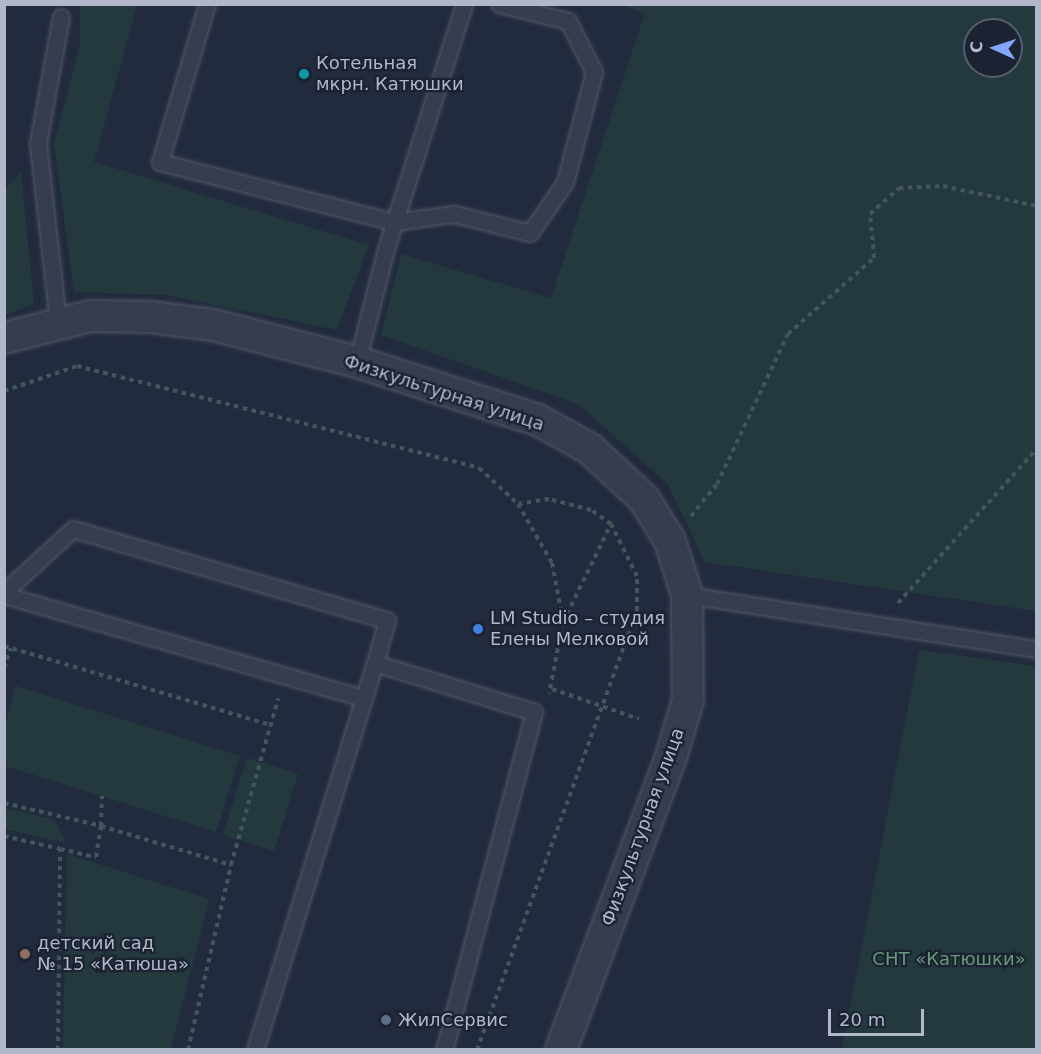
<!DOCTYPE html>
<meta charset="utf-8">
<style>
body{margin:0}
#map{position:relative;width:1041px;height:1054px;overflow:hidden;background:#222b3d;font-family:"DejaVu Sans",sans-serif}
div>[style]{position:absolute}
.green>*{inset:0;background:#24393e}
.path>*{height:4px;margin-top:-2px;transform-origin:0;background:repeating-linear-gradient(90deg,#42565c 0 4.5px,transparent 0 9px)}
.roads{filter:drop-shadow(0 0 2px #515868) drop-shadow(0 0 2px #515868)}
.lane>*{height:15px;margin:-7.5px;padding:0 7.5px;transform-origin:7.5px;border-radius:7.5px;background:#363d4d}
.street>*{height:30px;margin:-15px;padding:0 15px;transform-origin:15px;border-radius:15px;background:#363d4d}
.dots>*{width:16px;height:16px;translate:-50% -50%;box-sizing:border-box;border:3px solid #1b2332;border-radius:50%}
span{translate:-50% -50%;white-space:nowrap;text-align:center;line-height:1.15;-webkit-text-stroke:4.5px #1b2332;paint-order:stroke}
.poi-label{font-size:18px;color:#b2b8c9}
.left{translate:0 -50%;text-align:left}
.street-label{font-size:18px;color:#b2b8c9}
.park-label{font-size:18px;color:#689b79}
.frame{position:absolute;inset:0;border:6px solid #b2b8c9;pointer-events:none}
.north{position:absolute;left:963px;top:18px;width:60px;height:60px;box-sizing:border-box;background:#1b2332;border:2px solid #575f6e;border-radius:50%;rotate:273deg;font-size:16px;font-weight:700;line-height:24px;text-align:center;color:#b2b8c9}
.north::after{content:'';display:block;margin:auto;width:21px;height:27px;background:#84a6fc;clip-path:polygon(50% 0,100% 100%,50% 72%,0 100%)}
.scale{position:absolute;left:828px;top:1009px;width:96px;height:27px;box-sizing:border-box;border:3px solid #b2b8c9;border-top:0;padding-left:8px;font-size:18px;line-height:21px;white-space:nowrap;color:#b2b8c9;-webkit-text-stroke:4px #1b2332;paint-order:stroke}
</style>
<div id="map">
<div class="green">
<div style="clip-path:polygon(80px 5px,137px 5px,94px 162px,369px 245px,337px 330px,166px 295px,74px 292px,54px 143px,80px 46px)"></div>
<div style="clip-path:polygon(evenodd,621px 5px,1036px 5px,1036px 611px,705px 562px,667px 483px,578px 404px,381px 335px,401px 254px,551px 298px,645px 13px,621px 5px,975px 30px,1011px 30px,1011px 66px,975px 66px,975px 30px)"></div>
<div style="clip-path:polygon(21px 172px,34px 304px,5px 315px,5px 190px)"></div>
<div style="clip-path:polygon(919px 650px,1036px 666px,1036px 1049px,842px 1049px)"></div>
<div style="clip-path:polygon(16px 686px,240px 756px,216px 832px,5px 766px,5px 725px)"></div>
<div style="clip-path:polygon(247px 758px,298px 774px,274px 851px,223px 835px)"></div>
<div style="clip-path:polygon(5px 808px,55px 820px,66px 843px,5px 829px)"></div>
<div style="clip-path:polygon(67px 854px,209px 899px,171px 1049px,63px 1049px)"></div>
</div>
<div class="path">
<div style="left:4px;top:391px;width:77px;rotate:-18.9deg"></div>
<div style="left:77px;top:366px;width:415px;rotate:14.2deg"></div>
<div style="left:479px;top:468px;width:53px;rotate:42.7deg"></div>
<div style="left:518px;top:504px;width:68px;rotate:60deg"></div>
<div style="left:552px;top:563px;width:60px;rotate:79.4deg"></div>
<div style="left:563px;top:622px;width:73px;rotate:101deg"></div>
<div style="left:691px;top:516px;width:41px;rotate:-50.9deg"></div>
<div style="left:717px;top:484px;width:166px;rotate:-64.7deg"></div>
<div style="left:788px;top:334px;width:115px;rotate:-41.5deg"></div>
<div style="left:874px;top:258px;width:44px;rotate:-95.2deg"></div>
<div style="left:870px;top:214px;width:39px;rotate:-42deg"></div>
<div style="left:899px;top:188px;width:44px;rotate:-2.6deg"></div>
<div style="left:943px;top:186px;width:95px;rotate:12.1deg"></div>
<div style="left:898px;top:603px;width:206px;rotate:-48deg"></div>
<div style="left:563px;top:622px;width:109px;rotate:-63.9deg"></div>
<div style="left:4px;top:646px;width:277px;rotate:16.5deg"></div>
<div style="left:4px;top:668px;width:21px;rotate:-71deg"></div>
<div style="left:552px;top:689px;width:92px;rotate:19deg"></div>
<div style="left:4px;top:803px;width:100px;rotate:13.3deg"></div>
<div style="left:101px;top:826px;width:30px;rotate:-88deg"></div>
<div style="left:4px;top:836px;width:57px;rotate:13.1deg"></div>
<div style="left:58px;top:1050px;width:201px;rotate:-89.4deg"></div>
<div style="left:60px;top:849px;width:37px;rotate:13deg"></div>
<div style="left:96px;top:857px;width:31px;rotate:-81deg"></div>
<div style="left:101px;top:826px;width:136px;rotate:16.7deg"></div>
<div style="left:231px;top:865px;width:173px;rotate:-74.2deg"></div>
<div style="left:188px;top:1050px;width:190px;rotate:-76.9deg"></div>
<div style="left:477px;top:1050px;width:467px;rotate:-70deg"></div>
<div style="left:637px;top:611px;width:35px;rotate:-90deg"></div>
<div style="left:637px;top:576px;width:58px;rotate:-116.6deg"></div>
<div style="left:611px;top:524px;width:24px;rotate:-145deg"></div>
<div style="left:591px;top:510px;width:43px;rotate:-165.3deg"></div>
<div style="left:549px;top:499px;width:31px;rotate:171deg"></div>
</div>
<div class="roads">
<div class="lane">
<div style="left:207px;top:4px;width:165px;rotate:106.6deg"></div>
<div style="left:160px;top:162px;width:242px;rotate:14.4deg"></div>
<div style="left:394px;top:222px;width:61px;rotate:-7.6deg"></div>
<div style="left:454px;top:214px;width:78px;rotate:14deg"></div>
<div style="left:530px;top:233px;width:62px;rotate:-55.5deg"></div>
<div style="left:565px;top:182px;width:114px;rotate:-75.2deg"></div>
<div style="left:594px;top:72px;width:57px;rotate:-117deg"></div>
<div style="left:568px;top:21px;width:71px;rotate:-166.2deg"></div>
<div style="left:58px;top:322px;width:180px;rotate:-96.4deg"></div>
<div style="left:38px;top:143px;width:128px;rotate:-79.7deg"></div>
<div style="left:357px;top:362px;width:117px;rotate:-75.6deg"></div>
<div style="left:386px;top:249px;width:257px;rotate:-72.3deg"></div>
<div style="left:4px;top:592px;width:93px;rotate:-42.4deg"></div>
<div style="left:73px;top:529px;width:327px;rotate:16.2deg"></div>
<div style="left:387px;top:620px;width:45px;rotate:105.6deg"></div>
<div style="left:4px;top:595px;width:374px;rotate:16deg"></div>
<div style="left:364px;top:698px;width:37px;rotate:-73deg"></div>
<div style="left:375px;top:663px;width:166px;rotate:17.1deg"></div>
<div style="left:534px;top:712px;width:350px;rotate:104.9deg"></div>
<div style="left:687px;top:595px;width:353px;rotate:8.8deg"></div>
<div style="left:255px;top:1050px;width:368px;rotate:-72.8deg"></div>
</div>
<div class="street">
<div style="left:4px;top:338px;width:89px;rotate:-14.3deg"></div>
<div style="left:90px;top:316px;width:61px;rotate:0.9deg"></div>
<div style="left:151px;top:317px;width:63px;rotate:7.4deg"></div>
<div style="left:213px;top:325px;width:149px;rotate:14.4deg"></div>
<div style="left:357px;top:362px;width:190px;rotate:17.8deg"></div>
<div style="left:538px;top:420px;width:60px;rotate:29.1deg"></div>
<div style="left:590px;top:449px;width:74px;rotate:42.8deg"></div>
<div style="left:644px;top:499px;width:49px;rotate:58.2deg"></div>
<div style="left:670px;top:541px;width:57px;rotate:72.5deg"></div>
<div style="left:687px;top:595px;width:105px;rotate:89.5deg"></div>
<div style="left:688px;top:700px;width:59px;rotate:106.6deg"></div>
<div style="left:671px;top:757px;width:313px;rotate:110.6deg"></div>
</div>
</div>
<div class="dots">
<div style="left:304px;top:74px;background:#0f9aa8"></div>
<div style="left:478px;top:629px;background:#3f7fe0"></div>
<div style="left:25px;top:954px;background:#8d6e63"></div>
<div style="left:386px;top:1020px;background:#5c6f8a"></div>
</div>
<div class="poi-label">
<span class="left" style="left:316px;top:74px">Котельная<br>мкрн. Катюшки</span>
<span class="left" style="left:490px;top:629px">LM Studio – студия<br>Елены Мелковой</span>
<span class="left" style="left:37px;top:954px">детский сад<br>№ 15 «Катюша»</span>
<span class="left" style="left:398px;top:1020px">ЖилСервис</span>
</div>
<div class="street-label">
<span style="left:444px;top:393px;rotate:18deg">Физкультурная улица</span>
<span style="left:643px;top:827px;rotate:-70deg">Физкультурная улица</span>
</div>
<div class="park-label">
<span style="left:949px;top:959px">СНТ «Катюшки»</span>
</div>
<div class="frame"></div>
<div class="north">С</div>
<div class="scale">20 m</div>
</div>
